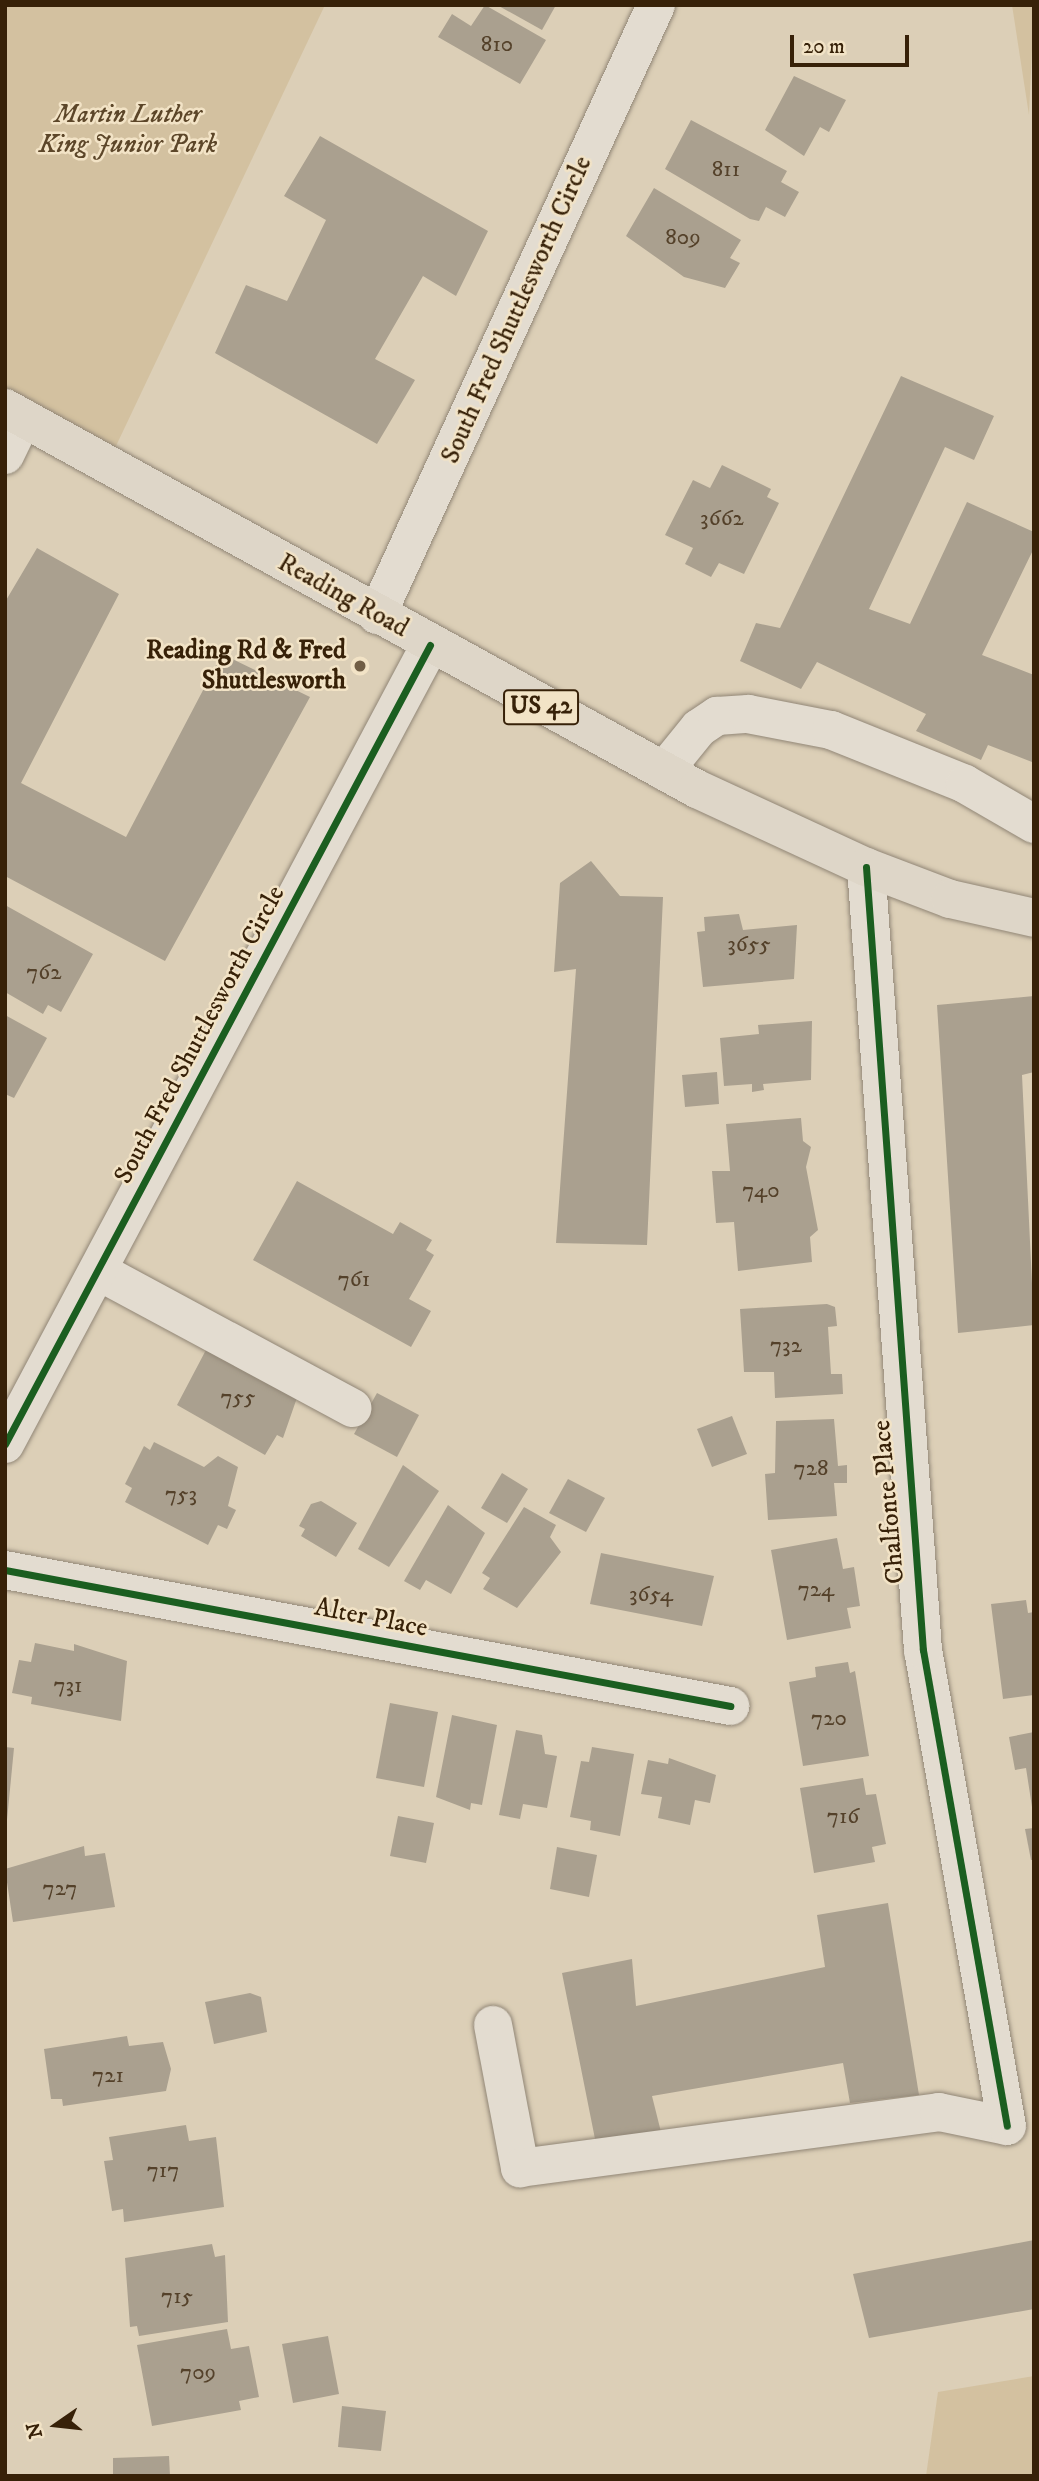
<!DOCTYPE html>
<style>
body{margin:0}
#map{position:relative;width:1039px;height:2481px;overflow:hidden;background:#dccfb7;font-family:"IM FELL DW Pica",serif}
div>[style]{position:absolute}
.green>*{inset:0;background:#d3c1a0}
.building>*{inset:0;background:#aaa08f}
.roads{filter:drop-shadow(0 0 2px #918676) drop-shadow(0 0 2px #918676)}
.minor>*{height:38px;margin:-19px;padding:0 19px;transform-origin:19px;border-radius:19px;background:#e3dcd0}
.major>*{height:38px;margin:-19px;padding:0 19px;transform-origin:19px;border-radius:19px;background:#ded6c8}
.cycleway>*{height:7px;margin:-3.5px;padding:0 3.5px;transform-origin:3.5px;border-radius:3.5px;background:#1b5e20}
.dots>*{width:19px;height:19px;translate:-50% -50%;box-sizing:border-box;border:4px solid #f2e3c6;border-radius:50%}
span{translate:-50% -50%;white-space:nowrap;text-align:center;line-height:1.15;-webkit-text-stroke:5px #f2e3c6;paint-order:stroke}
.number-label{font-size:23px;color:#54412a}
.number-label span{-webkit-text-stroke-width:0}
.shield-label span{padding:2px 5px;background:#f2e3c6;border:2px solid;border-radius:5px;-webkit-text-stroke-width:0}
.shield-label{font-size:24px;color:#372108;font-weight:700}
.park-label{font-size:26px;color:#5c4629;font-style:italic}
.street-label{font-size:26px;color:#372108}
.poi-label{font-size:26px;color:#372108;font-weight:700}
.right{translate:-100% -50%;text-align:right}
.frame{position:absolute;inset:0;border:7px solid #372108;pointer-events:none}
.north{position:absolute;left:21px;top:2390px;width:70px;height:70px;-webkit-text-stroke:5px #f2e3c6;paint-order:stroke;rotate:256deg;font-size:19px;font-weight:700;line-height:28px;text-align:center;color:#372108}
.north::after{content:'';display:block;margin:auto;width:24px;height:32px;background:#372108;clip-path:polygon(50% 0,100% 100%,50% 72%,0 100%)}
.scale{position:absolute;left:790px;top:35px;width:119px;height:32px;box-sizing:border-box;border:4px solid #372108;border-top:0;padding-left:9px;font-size:21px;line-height:24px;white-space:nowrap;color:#372108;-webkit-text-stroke:5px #f2e3c6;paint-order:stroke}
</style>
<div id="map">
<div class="green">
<div style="clip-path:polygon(5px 5px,325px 5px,107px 465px,5px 408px)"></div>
<div style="clip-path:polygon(1012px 5px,1034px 5px,1029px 115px)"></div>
<div style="clip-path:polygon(1034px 2376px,1034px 2476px,926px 2476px,938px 2392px)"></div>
</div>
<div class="building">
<div style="clip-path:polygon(485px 5px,546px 40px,520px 84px,438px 37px,452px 14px,471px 26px)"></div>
<div style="clip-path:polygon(497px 5px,556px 5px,542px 30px)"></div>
<div style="clip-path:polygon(794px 76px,846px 100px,829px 132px,820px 127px,804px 156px,765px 130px)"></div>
<div style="clip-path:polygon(691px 120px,787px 171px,781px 182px,799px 192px,785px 217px,766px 207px,759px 221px,750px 219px,665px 169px)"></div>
<div style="clip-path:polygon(320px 136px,488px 231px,456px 296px,423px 276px,375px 359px,415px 380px,377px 444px,215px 353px,246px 285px,287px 301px,326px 220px,284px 196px)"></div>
<div style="clip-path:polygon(654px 188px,741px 240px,730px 258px,740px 263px,725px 288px,684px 277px,626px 236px)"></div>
<div style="clip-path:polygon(901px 376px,994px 416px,974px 460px,945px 447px,869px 609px,910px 624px,967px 502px,1034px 532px,1034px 548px,982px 655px,1034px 675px,1032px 762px,988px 745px,981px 760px,916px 731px,926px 714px,817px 662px,801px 689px,740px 661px,756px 623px,780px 628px)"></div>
<div style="clip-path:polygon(722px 465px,771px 489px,767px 497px,779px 503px,744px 574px,719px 563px,711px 577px,685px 564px,693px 548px,665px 535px,693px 480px,710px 488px)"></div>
<div style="clip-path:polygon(37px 548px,119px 594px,21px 783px,126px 837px,222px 654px,310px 697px,165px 961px,5px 876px,5px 602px)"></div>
<div style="clip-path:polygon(591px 861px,620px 896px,663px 897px,647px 1245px,556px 1243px,576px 969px,554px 972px,560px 883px)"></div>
<div style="clip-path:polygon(5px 905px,93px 954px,61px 1012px,48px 1005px,43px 1014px,5px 992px)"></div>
<div style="clip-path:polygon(739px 914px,743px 930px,797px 925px,794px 979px,703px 987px,697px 932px,705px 931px,704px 917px)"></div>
<div style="clip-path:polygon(1034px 996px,1034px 1072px,1022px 1075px,1034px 1325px,958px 1333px,937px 1005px)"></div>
<div style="clip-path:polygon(5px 1015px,47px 1038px,14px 1098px,5px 1094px)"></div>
<div style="clip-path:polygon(812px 1021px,811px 1080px,763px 1084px,764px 1090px,752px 1092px,752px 1084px,724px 1086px,720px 1038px,759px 1034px,758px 1025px)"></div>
<div style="clip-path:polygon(717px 1072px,719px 1104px,685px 1107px,682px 1075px)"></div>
<div style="clip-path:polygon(801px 1118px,803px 1141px,811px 1147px,806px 1167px,818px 1230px,810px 1237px,812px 1262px,738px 1271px,734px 1222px,716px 1223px,712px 1171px,730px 1171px,726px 1124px)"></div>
<div style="clip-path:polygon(297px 1181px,393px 1234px,400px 1222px,432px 1240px,426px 1250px,434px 1255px,409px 1299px,431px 1311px,411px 1347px,253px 1260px)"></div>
<div style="clip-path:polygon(827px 1304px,835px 1307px,837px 1326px,828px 1327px,831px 1374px,842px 1374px,843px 1394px,775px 1398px,774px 1372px,744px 1372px,740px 1309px)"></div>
<div style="clip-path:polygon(207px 1348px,299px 1392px,283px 1438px,277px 1435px,265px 1455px,177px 1405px)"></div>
<div style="clip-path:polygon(377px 1393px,419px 1415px,397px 1457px,354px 1434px)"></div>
<div style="clip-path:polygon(732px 1416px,747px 1454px,712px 1467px,697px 1429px)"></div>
<div style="clip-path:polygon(834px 1419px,838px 1466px,847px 1465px,847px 1483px,834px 1483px,837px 1516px,768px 1520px,765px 1474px,775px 1473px,776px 1421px)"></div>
<div style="clip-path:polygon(154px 1442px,204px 1467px,218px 1456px,238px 1467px,228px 1506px,236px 1510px,227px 1529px,218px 1525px,208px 1545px,125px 1502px,132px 1488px,125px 1484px,144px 1446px,150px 1450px)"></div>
<div style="clip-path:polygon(403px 1465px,439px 1491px,389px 1567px,358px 1549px)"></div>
<div style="clip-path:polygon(502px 1473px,528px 1489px,507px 1523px,481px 1508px)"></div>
<div style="clip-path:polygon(568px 1479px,605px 1498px,586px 1532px,549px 1513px)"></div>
<div style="clip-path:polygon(321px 1501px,357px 1523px,336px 1557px,301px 1536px,305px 1529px,299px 1526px,311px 1504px)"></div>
<div style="clip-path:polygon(448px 1505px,485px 1533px,451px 1594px,426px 1580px,420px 1590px,404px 1581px)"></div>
<div style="clip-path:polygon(524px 1507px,556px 1525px,550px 1537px,561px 1552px,517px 1608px,483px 1589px,490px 1578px,482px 1573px)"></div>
<div style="clip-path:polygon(837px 1538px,843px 1569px,854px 1567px,860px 1606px,847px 1608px,851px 1628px,787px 1640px,771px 1550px)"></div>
<div style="clip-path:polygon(601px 1553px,714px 1576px,702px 1626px,590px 1604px)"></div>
<div style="clip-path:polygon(1026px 1600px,1028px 1613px,1034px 1612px,1034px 1695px,1003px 1699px,991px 1604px)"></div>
<div style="clip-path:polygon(35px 1643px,74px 1651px,74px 1644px,127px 1661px,121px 1721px,31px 1704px,32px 1697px,12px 1693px,19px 1660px,31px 1662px)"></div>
<div style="clip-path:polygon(848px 1662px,850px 1673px,855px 1671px,869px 1756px,803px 1766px,789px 1682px,816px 1677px,815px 1667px)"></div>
<div style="clip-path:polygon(390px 1703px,438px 1712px,424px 1787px,376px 1778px)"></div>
<div style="clip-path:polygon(452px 1715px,497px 1725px,482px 1805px,471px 1803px,470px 1810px,436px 1797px)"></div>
<div style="clip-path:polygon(516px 1730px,542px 1735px,545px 1754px,557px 1756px,547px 1808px,523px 1804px,520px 1819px,499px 1815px)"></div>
<div style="clip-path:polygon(1034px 1732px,1034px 1807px,1032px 1807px,1026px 1768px,1015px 1770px,1009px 1737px)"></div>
<div style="clip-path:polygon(5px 1747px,14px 1748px,7px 1820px,5px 1820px)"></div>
<div style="clip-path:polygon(592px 1747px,634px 1754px,620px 1836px,590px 1830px,591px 1821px,570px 1817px,581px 1761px,589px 1762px)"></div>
<div style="clip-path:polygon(669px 1758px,716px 1775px,710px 1803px,695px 1800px,690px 1825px,658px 1818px,662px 1797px,641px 1794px,648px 1760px,668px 1764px)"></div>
<div style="clip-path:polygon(863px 1778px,866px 1795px,876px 1794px,886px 1844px,872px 1847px,875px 1862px,814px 1873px,800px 1788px)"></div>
<div style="clip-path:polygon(398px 1816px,434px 1823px,426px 1863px,390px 1856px)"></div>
<div style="clip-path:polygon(1034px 1828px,1034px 1860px,1031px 1860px,1025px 1829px)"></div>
<div style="clip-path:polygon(84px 1846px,85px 1856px,105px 1853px,115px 1907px,13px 1922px,5px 1869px)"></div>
<div style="clip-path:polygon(557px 1847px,597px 1855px,589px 1897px,550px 1889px)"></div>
<div style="clip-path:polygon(888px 1903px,919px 2095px,850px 2103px,843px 2063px,652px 2096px,662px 2136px,597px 2149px,562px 1973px,632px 1959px,636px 2006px,825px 1967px,817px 1915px)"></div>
<div style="clip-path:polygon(250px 1993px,261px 1997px,267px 2032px,214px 2044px,205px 2002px)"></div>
<div style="clip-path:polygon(127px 2036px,129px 2046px,163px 2042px,171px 2069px,166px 2091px,63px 2106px,62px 2099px,51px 2099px,44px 2049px)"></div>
<div style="clip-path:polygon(186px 2125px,189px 2141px,216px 2137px,224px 2207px,124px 2222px,123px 2209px,112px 2211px,104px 2161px,113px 2160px,109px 2137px)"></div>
<div style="clip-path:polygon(1034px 2240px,1034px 2309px,869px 2338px,853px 2274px)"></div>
<div style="clip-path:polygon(212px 2244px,215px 2257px,225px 2255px,228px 2322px,139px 2336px,137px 2326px,130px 2327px,125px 2258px)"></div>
<div style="clip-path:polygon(227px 2329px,231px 2349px,249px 2346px,259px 2397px,239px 2401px,241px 2410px,152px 2426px,137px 2345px)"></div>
<div style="clip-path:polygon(328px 2336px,339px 2394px,293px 2403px,282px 2344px)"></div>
<div style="clip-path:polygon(342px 2406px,386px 2411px,381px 2451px,338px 2447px)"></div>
<div style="clip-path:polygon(169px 2456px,170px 2476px,113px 2476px,113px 2458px)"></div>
</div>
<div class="roads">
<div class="minor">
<div style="left:5px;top:455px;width:41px;rotate:-64.1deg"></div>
<div style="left:377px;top:615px;width:671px;rotate:-65.42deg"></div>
<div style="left:664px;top:771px;width:55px;rotate:-50.9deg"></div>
<div style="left:699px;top:728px;width:22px;rotate:-34deg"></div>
<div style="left:717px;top:716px;width:31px;rotate:-4deg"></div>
<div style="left:748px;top:714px;width:85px;rotate:10.9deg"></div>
<div style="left:831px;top:730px;width:144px;rotate:21.9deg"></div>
<div style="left:965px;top:784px;width:80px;rotate:30.1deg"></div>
<div style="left:98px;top:1271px;width:289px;rotate:28.3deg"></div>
<div style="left:5px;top:1444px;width:905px;rotate:-61.99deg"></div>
<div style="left:5px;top:1570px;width:738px;rotate:10.62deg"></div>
<div style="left:493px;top:2025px;width:146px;rotate:79.3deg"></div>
<div style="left:520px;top:2168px;width:423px;rotate:-7.6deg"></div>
<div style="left:939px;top:2112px;width:69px;rotate:11.6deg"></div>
<div style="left:1007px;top:2126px;width:483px;rotate:-100deg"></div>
<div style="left:923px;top:1650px;width:785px;rotate:-94.16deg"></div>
</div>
<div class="major">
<div style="left:5px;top:408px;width:790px;rotate:28.84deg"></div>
<div style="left:697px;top:789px;width:186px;rotate:24.8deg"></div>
<div style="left:866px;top:867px;width:90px;rotate:20.9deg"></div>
<div style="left:950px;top:899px;width:86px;rotate:12.7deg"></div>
</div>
</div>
<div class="cycleway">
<div style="left:866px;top:867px;width:785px;rotate:85.84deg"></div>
<div style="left:923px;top:1650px;width:483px;rotate:80deg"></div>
<div style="left:5px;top:1444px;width:905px;rotate:-61.99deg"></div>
<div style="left:5px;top:1570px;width:738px;rotate:10.62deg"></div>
</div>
<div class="dots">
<div style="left:360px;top:666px;background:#715e45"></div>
</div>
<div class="number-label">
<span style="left:497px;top:45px">810</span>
<span style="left:726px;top:170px">811</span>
<span style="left:683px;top:238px">809</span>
<span style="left:722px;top:519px">3662</span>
<span style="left:749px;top:945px">3655</span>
<span style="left:44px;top:973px">762</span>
<span style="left:761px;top:1191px">740</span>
<span style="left:354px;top:1280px">761</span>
<span style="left:786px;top:1346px">732</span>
<span style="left:238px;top:1398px">755</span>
<span style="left:811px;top:1469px">728</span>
<span style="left:181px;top:1495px">753</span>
<span style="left:816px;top:1590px">724</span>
<span style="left:651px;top:1595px">3654</span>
<span style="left:68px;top:1686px">731</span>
<span style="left:829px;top:1719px">720</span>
<span style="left:843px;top:1817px">716</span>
<span style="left:60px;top:1889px">727</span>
<span style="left:108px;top:2076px">721</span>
<span style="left:163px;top:2171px">717</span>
<span style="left:177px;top:2297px">715</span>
<span style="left:198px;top:2373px">709</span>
</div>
<div class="shield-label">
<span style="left:541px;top:707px">US 42</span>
</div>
<div class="park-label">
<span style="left:128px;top:130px">Martin Luther<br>King Junior Park</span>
</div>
<div class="street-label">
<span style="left:517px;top:310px;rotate:-66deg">South Fred Shuttlesworth Circle</span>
<span style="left:343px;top:596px;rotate:29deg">Reading Road</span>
<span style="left:200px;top:1035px;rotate:-62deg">South Fred Shuttlesworth Circle</span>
<span style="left:889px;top:1502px;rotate:-95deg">Chalfonte Place</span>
<span style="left:371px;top:1618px;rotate:11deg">Alter Place</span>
</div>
<div class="poi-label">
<span class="right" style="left:346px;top:666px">Reading Rd &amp; Fred<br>Shuttlesworth</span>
</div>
<div class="frame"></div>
<div class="north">N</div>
<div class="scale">20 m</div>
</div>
